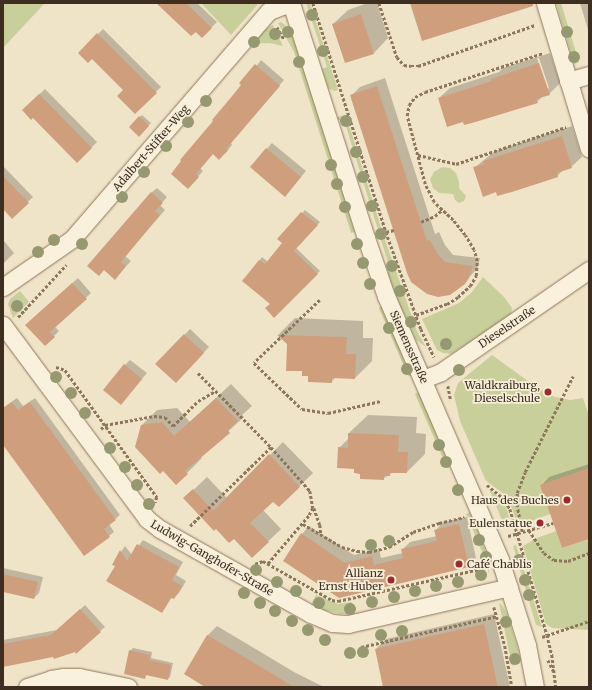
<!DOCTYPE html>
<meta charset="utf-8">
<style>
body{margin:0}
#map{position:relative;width:592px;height:690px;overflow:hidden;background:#f0e4c8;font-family:Merriweather,serif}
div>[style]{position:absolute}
.green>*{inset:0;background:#c9cf9b}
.shadow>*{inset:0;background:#0003}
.building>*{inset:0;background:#cf9f7d}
.path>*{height:2.5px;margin-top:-1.25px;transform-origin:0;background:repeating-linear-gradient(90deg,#8d765c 0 3px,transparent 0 5px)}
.roads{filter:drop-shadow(0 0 1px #8d765c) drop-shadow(0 0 1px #8d765c)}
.minor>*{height:17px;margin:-8.5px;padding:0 8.5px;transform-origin:8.5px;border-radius:8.5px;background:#faf1dc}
.trees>*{width:12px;height:12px;margin:-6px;border-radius:50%;background:#96986f}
.dots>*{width:11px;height:11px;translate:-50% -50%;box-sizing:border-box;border:2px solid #f7eed8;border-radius:50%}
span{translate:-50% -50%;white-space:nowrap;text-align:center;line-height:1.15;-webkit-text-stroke:3.5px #f7eed8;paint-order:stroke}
.street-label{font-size:11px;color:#3d2e20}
.poi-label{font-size:11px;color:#3d2e20}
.right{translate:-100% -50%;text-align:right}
.left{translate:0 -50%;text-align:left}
.frame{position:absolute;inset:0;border:4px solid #3d2e20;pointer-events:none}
</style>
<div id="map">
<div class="green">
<div style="clip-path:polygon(3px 3px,45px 3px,3px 48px)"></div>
<div style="clip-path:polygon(201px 3px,259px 3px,231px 35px)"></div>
<div style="clip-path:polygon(306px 3px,310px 3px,338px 90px,334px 91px,328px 88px,322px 69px,327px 67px)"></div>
<div style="clip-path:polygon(556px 3px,561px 3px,579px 62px,574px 64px)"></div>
<div style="clip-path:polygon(281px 22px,291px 29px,355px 232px,351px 233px,294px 52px,278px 23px)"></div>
<div style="clip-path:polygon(273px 25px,283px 46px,270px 43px,251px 44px,265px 29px)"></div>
<div style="clip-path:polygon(346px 115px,383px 234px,417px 331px,426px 347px,416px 340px,412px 332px,400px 306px,387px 273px,390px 269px,344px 120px,338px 120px,337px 117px)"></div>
<div style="clip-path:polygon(442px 167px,450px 168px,456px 173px,459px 182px,459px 188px,466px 196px,464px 201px,459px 203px,455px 200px,453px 194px,439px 193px,433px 188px,430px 179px,434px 172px)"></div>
<div style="clip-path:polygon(483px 277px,504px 297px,512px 308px,511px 315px,451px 354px,443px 353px,437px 350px,422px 319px,459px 303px,472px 292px)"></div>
<div style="clip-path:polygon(20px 291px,29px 302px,13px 318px,8px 304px,10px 299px)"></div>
<div style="clip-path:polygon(382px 305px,412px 376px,408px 376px,379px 308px)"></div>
<div style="clip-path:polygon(492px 355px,539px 389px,555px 397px,570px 400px,583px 398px,589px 416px,589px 468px,550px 514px,534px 520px,516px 520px,512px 508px,504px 494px,486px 481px,460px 421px,454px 395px,458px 383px)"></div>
<div style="clip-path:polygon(419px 392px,450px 467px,447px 468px,415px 394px)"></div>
<div style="clip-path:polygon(489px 489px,501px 499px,507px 510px,511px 524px,504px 525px)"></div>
<div style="clip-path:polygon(470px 512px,489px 559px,489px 574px,485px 559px,466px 514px)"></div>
<div style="clip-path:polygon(556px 531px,562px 548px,589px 539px,589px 630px,552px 628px,546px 624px,523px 546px,537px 538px)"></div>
<div style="clip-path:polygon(516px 545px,542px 627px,536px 625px,513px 546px)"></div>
<div style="clip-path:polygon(316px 595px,338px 604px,352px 602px,355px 614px,340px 614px,310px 606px)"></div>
<div style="clip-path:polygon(499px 603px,502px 605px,507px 614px,518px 649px,520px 661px,512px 666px)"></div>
</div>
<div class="shadow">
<div style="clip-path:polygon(158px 3px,197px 3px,217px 22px,202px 37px)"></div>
<div style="clip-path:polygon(368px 3px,377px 3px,388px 38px,374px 53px,333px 24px,348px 10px)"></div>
<div style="clip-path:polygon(580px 3px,589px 3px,589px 33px)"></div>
<div style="clip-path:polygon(103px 29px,161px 87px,135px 112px,124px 90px,92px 57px,79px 53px)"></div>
<div style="clip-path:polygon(evenodd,550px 53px,560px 83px,549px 94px,543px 96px,537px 102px,464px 121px,439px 98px,450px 88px,499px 72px,503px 68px,550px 53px,537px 58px,539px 58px,549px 88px,547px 90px,537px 58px)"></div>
<div style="clip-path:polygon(261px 60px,284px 80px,231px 143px,232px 145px,225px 154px,213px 153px,200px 168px,203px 171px,188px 188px,215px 121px)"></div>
<div style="clip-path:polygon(385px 78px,435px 234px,439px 232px,445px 245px,453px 255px,480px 258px,477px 269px,458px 289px,450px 294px,427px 293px,412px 281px,352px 95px,360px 87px)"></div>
<div style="clip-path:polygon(45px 89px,97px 142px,77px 162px,33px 116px,23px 110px)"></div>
<div style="clip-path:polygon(142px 115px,151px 123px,139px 135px,130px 127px)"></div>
<div style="clip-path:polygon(572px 126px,582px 157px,571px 167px,563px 170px,557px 176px,497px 191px,474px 168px,495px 151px)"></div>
<div style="clip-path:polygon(272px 143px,306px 171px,290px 190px,251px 167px)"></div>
<div style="clip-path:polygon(3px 166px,33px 197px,12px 217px,3px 208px)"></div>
<div style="clip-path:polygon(157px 188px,167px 197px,160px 205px,165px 210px,125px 256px,131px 261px,120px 273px,104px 269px,151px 193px)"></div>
<div style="clip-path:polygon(305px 210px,320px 222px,296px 248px,320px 271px,274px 316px,271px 303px,244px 281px,262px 257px,268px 262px,283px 243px,278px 239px)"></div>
<div style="clip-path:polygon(4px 241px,14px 253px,3px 264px,3px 242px)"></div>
<div style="clip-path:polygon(78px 278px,91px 293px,55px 327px,59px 331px,54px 336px,32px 320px)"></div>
<div style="clip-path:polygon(295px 318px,363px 321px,363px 338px,373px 338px,372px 361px,355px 378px,336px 377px,331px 382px,309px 375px,303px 370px,288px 344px,278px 335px)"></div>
<div style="clip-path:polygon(190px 329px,209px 347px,176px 382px,157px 364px)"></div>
<div style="clip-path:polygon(130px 360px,147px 373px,126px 398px,125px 365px)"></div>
<div style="clip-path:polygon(231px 384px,252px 406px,242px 415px,244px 417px,200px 457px,202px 458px,176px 484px,142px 425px,157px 410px,177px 408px,190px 422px)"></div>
<div style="clip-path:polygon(17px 398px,23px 406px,35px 398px,120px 515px,109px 524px,114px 532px,84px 555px,3px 443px,3px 408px)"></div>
<div style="clip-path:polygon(368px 415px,417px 417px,416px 433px,426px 434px,425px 454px,407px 472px,393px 472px,383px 479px,361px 473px,339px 448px,349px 438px,349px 433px)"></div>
<div style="clip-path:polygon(283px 442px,313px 473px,279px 506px,273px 500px,263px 510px,281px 529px,252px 557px,234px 537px,185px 498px,207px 477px,227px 498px)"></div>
<div style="clip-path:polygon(589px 464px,589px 538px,541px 486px,549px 477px)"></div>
<div style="clip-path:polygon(467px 517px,476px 558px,468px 566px,339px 596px,302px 534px,309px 526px,354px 555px,379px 549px,381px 558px,403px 553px,402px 550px,410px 542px,437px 536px,436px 530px,443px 522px)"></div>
<div style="clip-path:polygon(143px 540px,183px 562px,176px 575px,186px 581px,179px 593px,174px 598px,172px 597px,162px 612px,113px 564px,125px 546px,132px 555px)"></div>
<div style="clip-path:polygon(3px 568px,43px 577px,39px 593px,34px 598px,3px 591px)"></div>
<div style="clip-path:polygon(85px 605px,105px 627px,100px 631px,54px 656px,3px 666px,3px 640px,57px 630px)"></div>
<div style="clip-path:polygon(494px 614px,510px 687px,384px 687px,376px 649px,386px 639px)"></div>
<div style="clip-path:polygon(217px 626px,294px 672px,324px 687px,235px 687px,185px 674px,208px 635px)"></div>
<div style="clip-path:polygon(133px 648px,152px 652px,151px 658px,173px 663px,170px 677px,167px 679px,147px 674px,144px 678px,130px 651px)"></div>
</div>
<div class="building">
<div style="clip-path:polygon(156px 3px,186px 3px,212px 28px,202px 38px,196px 32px,191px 36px)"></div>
<div style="clip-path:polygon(410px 3px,533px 3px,533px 6px,422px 41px)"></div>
<div style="clip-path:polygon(361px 14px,374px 54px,345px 63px,332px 24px)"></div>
<div style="clip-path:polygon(97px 33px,157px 93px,135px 114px,117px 96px,123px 90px,92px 59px,88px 63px,78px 53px)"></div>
<div style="clip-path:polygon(539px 63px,550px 95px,536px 99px,538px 103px,472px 123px,464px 125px,463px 122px,447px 127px,438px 98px,492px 81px,491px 79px)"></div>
<div style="clip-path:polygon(255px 64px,280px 86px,226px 149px,228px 150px,219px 160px,213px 154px,196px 174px,199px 177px,188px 189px,171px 174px,181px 161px,180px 160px,213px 121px,212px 120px,233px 95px,241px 85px,239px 83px)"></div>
<div style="clip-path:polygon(377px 86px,427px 241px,430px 240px,437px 253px,445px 262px,473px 266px,469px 278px,465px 284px,450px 295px,438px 297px,427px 294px,411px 282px,407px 273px,350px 95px)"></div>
<div style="clip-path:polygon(39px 94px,92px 148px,77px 163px,33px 118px,31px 120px,22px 110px)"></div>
<div style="clip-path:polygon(139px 116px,149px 126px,139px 137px,129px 127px)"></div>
<div style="clip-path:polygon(562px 136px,572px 168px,557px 173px,558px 177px,512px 192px,497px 196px,496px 192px,483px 197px,473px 167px,484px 164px,483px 161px)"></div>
<div style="clip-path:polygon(266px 148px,301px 177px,285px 197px,250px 167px)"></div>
<div style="clip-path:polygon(3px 176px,29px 203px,12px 219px,3px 209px)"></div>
<div style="clip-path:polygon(151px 192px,163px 203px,155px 211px,160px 215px,121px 262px,126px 266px,115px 280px,104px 270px,99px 276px,87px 266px)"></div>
<div style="clip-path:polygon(301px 212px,318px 225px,294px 251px,318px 274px,274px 318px,265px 308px,270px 304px,242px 281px,259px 260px,265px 264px,282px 243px,277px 239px)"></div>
<div style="clip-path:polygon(72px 283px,87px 299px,50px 332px,55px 337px,45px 346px,25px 325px)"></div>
<div style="clip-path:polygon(184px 334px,204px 353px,176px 383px,155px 364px)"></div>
<div style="clip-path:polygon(277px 335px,347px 337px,346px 354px,356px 354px,355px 379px,332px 378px,332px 383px,308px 382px,308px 376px,302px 376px,302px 371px,286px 371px,287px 344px)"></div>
<div style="clip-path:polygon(124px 364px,142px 379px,121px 405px,103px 390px)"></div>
<div style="clip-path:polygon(216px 398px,238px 421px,228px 430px,230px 433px,185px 471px,188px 474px,176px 485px,163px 471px,160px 474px,135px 447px,141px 425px,162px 422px,174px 436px)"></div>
<div style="clip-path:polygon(12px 402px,18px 410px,30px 402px,116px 520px,104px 529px,110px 537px,84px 556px,3px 445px,3px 408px)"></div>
<div style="clip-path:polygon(348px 433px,399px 435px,398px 452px,408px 452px,407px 473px,390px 473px,390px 476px,384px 476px,384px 480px,360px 479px,360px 474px,354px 473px,354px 469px,337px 468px,338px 447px,348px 448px)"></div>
<div style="clip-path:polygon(269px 454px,300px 487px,279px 507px,273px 502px,250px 523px,269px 542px,252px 558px,234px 539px,229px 543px,216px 529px,214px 531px,183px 498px,193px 489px,213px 511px)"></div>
<div style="clip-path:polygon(589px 468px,589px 539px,562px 548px,540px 485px)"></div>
<div style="clip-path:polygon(459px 524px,469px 567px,339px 598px,283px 561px,301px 533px,345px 563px,372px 556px,374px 565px,403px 558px,401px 549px,437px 541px,434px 530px)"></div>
<div style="clip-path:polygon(137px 544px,179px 567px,172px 580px,182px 586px,174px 599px,171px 598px,162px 613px,106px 581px,115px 566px,112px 565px,120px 550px,127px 561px)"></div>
<div style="clip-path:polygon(3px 574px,38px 582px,34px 599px,3px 592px)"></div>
<div style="clip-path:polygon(80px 609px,101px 632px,76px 654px,75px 652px,54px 659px,53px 657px,3px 667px,3px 644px,51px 635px)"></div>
<div style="clip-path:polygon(484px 624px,498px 687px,383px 687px,375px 649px)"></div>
<div style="clip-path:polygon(207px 635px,241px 655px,294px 687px,205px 687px,184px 674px)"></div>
<div style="clip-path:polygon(129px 650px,150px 655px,149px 660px,171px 665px,168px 680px,146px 675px,145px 679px,124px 674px)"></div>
</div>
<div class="path">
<div style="left:313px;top:3px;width:240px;rotate:72.3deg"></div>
<div style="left:386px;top:232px;width:103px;rotate:70.2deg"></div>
<div style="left:421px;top:329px;width:31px;rotate:65deg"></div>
<div style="left:379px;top:3px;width:57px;rotate:71.6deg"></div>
<div style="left:397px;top:57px;width:11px;rotate:49deg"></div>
<div style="left:404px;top:65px;width:7px;rotate:8deg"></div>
<div style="left:411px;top:66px;width:7px"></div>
<div style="left:418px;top:66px;width:124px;rotate:-19.3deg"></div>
<div style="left:277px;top:27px;width:14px;rotate:60deg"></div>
<div style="left:418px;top:155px;width:39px;rotate:13deg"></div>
<div style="left:456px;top:164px;width:116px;rotate:-18.6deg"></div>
<div style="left:421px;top:222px;width:15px;rotate:-23deg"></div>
<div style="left:435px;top:216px;width:9px;rotate:-41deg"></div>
<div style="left:386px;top:232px;width:8px;rotate:-14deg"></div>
<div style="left:320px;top:300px;width:91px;rotate:136.3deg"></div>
<div style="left:254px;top:363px;width:66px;rotate:43.8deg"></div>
<div style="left:302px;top:409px;width:26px;rotate:9deg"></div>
<div style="left:328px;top:413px;width:54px;rotate:-12.8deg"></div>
<div style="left:416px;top:315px;width:33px;rotate:-20deg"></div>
<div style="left:447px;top:304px;width:13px;rotate:-32deg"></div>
<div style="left:458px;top:297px;width:16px;rotate:-43deg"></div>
<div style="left:470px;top:286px;width:12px;rotate:-59deg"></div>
<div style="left:476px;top:276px;width:15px;rotate:-86deg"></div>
<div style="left:477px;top:261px;width:11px;rotate:-105deg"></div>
<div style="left:474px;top:250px;width:17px;rotate:-121deg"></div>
<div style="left:465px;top:235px;width:19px;rotate:-129deg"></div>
<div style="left:453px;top:220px;width:26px;rotate:-137deg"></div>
<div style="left:434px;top:202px;width:20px;rotate:-117deg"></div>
<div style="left:425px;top:184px;width:70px;rotate:-104.8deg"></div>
<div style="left:407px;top:116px;width:11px;rotate:-80deg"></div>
<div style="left:409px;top:105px;width:10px;rotate:-53deg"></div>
<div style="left:415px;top:97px;width:11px;rotate:-27deg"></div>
<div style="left:425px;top:92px;width:124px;rotate:-18.3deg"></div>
<div style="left:18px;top:317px;width:71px;rotate:-47.3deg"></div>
<div style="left:56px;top:367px;width:9px;rotate:18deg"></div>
<div style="left:65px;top:370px;width:157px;rotate:54.1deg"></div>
<div style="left:157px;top:497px;width:6px;rotate:108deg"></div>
<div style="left:198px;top:373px;width:104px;rotate:45.4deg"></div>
<div style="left:271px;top:447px;width:59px;rotate:48.4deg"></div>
<div style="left:310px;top:491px;width:17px;rotate:80deg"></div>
<div style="left:313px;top:508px;width:9px;rotate:117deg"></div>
<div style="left:309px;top:516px;width:63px;rotate:130.5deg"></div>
<div style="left:448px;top:386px;width:15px;rotate:79deg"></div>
<div style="left:101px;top:429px;width:6px;rotate:-45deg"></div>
<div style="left:105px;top:425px;width:50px;rotate:-10.4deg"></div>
<div style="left:154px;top:416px;width:11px;rotate:5deg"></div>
<div style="left:165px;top:417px;width:12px;rotate:48deg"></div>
<div style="left:173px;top:426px;width:35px;rotate:-45deg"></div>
<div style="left:198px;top:401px;width:20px;rotate:-30deg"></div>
<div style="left:487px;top:485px;width:19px;rotate:39deg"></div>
<div style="left:502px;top:497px;width:14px;rotate:56deg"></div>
<div style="left:510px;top:509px;width:131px;rotate:73.6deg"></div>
<div style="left:547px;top:635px;width:21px;rotate:76deg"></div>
<div style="left:552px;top:655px;width:32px;rotate:83deg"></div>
<div style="left:314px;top:508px;width:18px;rotate:71deg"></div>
<div style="left:320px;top:525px;width:10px;rotate:84deg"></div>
<div style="left:303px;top:524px;width:45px;rotate:30.5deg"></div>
<div style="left:342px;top:547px;width:16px;rotate:15deg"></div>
<div style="left:357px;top:551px;width:12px;rotate:5deg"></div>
<div style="left:369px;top:552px;width:21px;rotate:-14deg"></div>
<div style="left:389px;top:547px;width:28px;rotate:-32deg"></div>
<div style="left:413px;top:532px;width:28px;rotate:-19deg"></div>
<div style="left:439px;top:523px;width:26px;rotate:-13deg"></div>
<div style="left:190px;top:526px;width:113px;rotate:-44.3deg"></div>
<div style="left:529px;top:530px;width:27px;rotate:57deg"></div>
<div style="left:544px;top:553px;width:12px;rotate:35deg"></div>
<div style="left:554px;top:560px;width:14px;rotate:4deg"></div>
<div style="left:568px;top:561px;width:22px;rotate:-21deg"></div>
<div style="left:522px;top:532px;width:25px;rotate:-101deg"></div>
<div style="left:517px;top:507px;width:14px;rotate:-90deg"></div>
<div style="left:517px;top:493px;width:22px;rotate:-69deg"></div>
<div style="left:525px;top:472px;width:107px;rotate:-63.4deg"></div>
<div style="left:508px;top:536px;width:47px;rotate:-16.1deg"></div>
<div style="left:255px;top:564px;width:9px;rotate:-21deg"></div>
<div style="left:263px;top:561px;width:79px;rotate:29.5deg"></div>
<div style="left:332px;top:600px;width:6px;rotate:9deg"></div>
<div style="left:338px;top:601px;width:151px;rotate:-12.7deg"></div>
<div style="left:494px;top:607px;width:41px;rotate:74.2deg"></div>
<div style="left:505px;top:646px;width:42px;rotate:80.3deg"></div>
<div style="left:542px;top:637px;width:50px;rotate:-18.8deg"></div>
<div style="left:361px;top:647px;width:139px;rotate:-12.8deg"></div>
<div style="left:548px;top:660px;width:13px;rotate:63deg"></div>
</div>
<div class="roads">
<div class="minor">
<div style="left:291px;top:3px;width:247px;rotate:72.3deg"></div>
<div style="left:366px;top:238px;width:61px;rotate:71deg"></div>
<div style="left:386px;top:296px;width:288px;rotate:66.6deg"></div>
<div style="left:500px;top:560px;width:89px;rotate:72.4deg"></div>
<div style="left:527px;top:645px;width:43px;rotate:79.2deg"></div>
<div style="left:545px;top:3px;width:152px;rotate:73.2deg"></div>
<div style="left:568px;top:81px;width:22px;rotate:-16deg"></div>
<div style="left:3px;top:287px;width:84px;rotate:-34.8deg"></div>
<div style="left:72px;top:239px;width:301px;rotate:-49.2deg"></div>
<div style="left:269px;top:11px;width:22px;rotate:-21deg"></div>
<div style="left:3px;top:325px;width:242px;rotate:53.4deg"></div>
<div style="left:147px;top:519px;width:16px;rotate:38deg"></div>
<div style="left:160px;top:529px;width:173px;rotate:29.4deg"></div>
<div style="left:311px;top:614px;width:23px;rotate:23deg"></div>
<div style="left:332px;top:623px;width:16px;rotate:4deg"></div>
<div style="left:348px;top:624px;width:165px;rotate:-12.9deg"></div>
<div style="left:423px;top:379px;width:19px;rotate:-21deg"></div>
<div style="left:441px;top:372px;width:180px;rotate:-34.6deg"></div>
<div style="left:27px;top:687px;width:25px;rotate:-18deg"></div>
<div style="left:51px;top:679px;width:13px;rotate:-9deg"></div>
<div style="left:64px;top:677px;width:15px"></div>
<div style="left:79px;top:677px;width:50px;rotate:11.5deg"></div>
</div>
</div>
<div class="trees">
<div style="left:312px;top:15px"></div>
<div style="left:288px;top:32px"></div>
<div style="left:567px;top:32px"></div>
<div style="left:275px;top:34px"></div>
<div style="left:254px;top:42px"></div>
<div style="left:323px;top:51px"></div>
<div style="left:574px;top:57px"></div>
<div style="left:299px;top:62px"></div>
<div style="left:206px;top:101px"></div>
<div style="left:346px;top:121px"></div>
<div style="left:188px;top:122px"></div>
<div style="left:166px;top:146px"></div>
<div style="left:356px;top:152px"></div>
<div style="left:331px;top:165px"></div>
<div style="left:144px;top:172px"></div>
<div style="left:363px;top:177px"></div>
<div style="left:337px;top:184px"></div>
<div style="left:122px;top:197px"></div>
<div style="left:372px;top:206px"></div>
<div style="left:345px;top:207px"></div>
<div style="left:381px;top:234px"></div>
<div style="left:54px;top:240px"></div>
<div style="left:82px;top:244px"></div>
<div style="left:357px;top:244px"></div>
<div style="left:38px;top:252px"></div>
<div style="left:363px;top:263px"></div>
<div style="left:392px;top:266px"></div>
<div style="left:370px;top:284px"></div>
<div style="left:400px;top:291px"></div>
<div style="left:17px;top:306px"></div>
<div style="left:411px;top:322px"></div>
<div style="left:389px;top:328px"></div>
<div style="left:446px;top:344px"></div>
<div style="left:407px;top:369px"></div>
<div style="left:459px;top:370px"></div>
<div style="left:56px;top:377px"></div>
<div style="left:71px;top:393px"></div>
<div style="left:85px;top:413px"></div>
<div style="left:439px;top:445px"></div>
<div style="left:110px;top:448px"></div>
<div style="left:446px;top:462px"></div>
<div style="left:125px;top:467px"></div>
<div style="left:137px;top:485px"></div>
<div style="left:458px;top:490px"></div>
<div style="left:149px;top:504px"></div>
<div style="left:479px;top:540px"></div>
<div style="left:389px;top:541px"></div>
<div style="left:371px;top:545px"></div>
<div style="left:486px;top:557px"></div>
<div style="left:519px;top:560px"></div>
<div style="left:256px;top:570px"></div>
<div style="left:481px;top:575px"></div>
<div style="left:525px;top:580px"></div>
<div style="left:277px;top:582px"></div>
<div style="left:458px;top:582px"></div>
<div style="left:436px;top:586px"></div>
<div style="left:296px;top:591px"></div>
<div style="left:415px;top:591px"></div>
<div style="left:244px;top:593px"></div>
<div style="left:529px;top:595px"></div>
<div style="left:394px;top:597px"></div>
<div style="left:372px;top:602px"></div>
<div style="left:260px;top:603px"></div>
<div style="left:319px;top:603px"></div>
<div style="left:350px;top:609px"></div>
<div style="left:275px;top:611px"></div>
<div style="left:292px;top:621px"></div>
<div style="left:506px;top:622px"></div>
<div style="left:308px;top:630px"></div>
<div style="left:402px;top:631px"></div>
<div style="left:381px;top:635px"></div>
<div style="left:325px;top:640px"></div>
<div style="left:363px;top:652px"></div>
<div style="left:350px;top:653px"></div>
<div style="left:515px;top:659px"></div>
</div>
<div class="dots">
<div style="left:548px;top:392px;background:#9e2a2b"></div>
<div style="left:567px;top:500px;background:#9e2a2b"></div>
<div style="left:540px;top:523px;background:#9e2a2b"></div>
<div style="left:459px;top:564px;background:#9e2a2b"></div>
<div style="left:391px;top:580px;background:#9e2a2b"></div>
</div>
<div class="street-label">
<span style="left:151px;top:148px;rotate:-49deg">Adalbert-Stifter-Weg</span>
<span style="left:507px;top:327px;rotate:-34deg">Dieselstraße</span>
<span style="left:409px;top:347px;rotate:66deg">Siemensstraße</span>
<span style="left:212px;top:558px;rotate:30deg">Ludwig-Ganghofer-Straße</span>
</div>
<div class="poi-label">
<span class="right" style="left:540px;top:392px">Waldkraiburg,<br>Dieselschule</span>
<span class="right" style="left:559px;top:500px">Haus des Buches</span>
<span class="right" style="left:532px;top:523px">Eulenstatue</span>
<span class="left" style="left:467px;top:564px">Café Chablis</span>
<span class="right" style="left:383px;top:580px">Allianz<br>Ernst Huber</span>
</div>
<div class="frame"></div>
</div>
